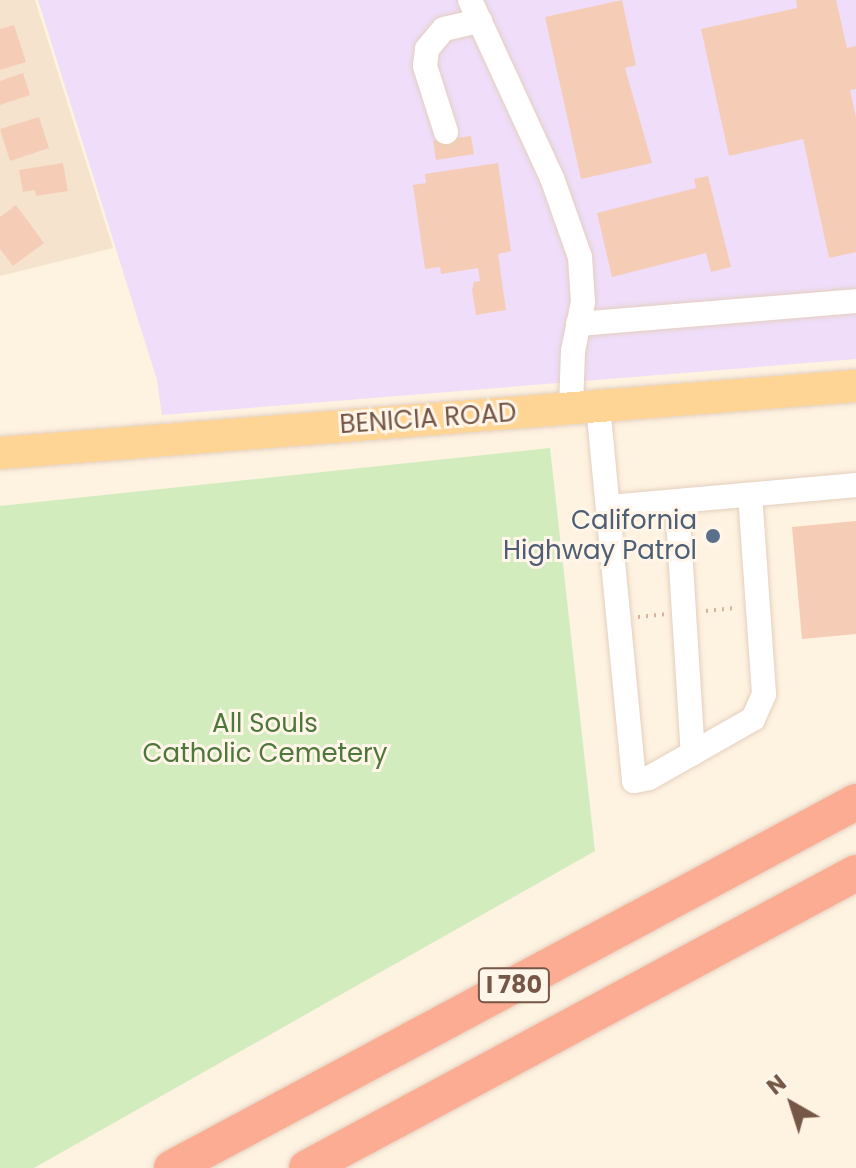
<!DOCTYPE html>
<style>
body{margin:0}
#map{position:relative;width:856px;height:1168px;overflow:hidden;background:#fef2e0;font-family:Poppins,sans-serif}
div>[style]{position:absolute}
.residential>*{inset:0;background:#f6e3ce}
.education>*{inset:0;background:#efddfa}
.green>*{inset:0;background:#d2ecbe}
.building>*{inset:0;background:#f5cdb6}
.path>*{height:4px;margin-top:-2px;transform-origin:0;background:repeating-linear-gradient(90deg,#dab199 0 2px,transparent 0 8px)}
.roads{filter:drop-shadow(0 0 2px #e4cfbf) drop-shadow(0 0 2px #e4cfbf)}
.minor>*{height:24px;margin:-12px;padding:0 12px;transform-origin:12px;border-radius:12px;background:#fff}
.major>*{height:32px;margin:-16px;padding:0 16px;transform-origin:16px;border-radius:16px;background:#ffd596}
.highway>*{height:36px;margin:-18px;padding:0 18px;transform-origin:18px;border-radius:18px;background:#fcac92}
.dots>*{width:22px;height:22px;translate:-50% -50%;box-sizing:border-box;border:4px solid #fff5e8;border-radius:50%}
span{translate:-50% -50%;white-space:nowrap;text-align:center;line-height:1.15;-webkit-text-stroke:6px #fff5e8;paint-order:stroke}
.shield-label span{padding:2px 6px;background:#fff5e8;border:2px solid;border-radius:6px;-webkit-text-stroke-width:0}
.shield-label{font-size:24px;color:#765646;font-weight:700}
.street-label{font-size:26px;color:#765646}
.service-label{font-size:26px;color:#4e5e75}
.right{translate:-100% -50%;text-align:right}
.park-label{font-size:26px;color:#4e773b}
.north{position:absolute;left:752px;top:1064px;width:80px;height:80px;-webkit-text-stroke:6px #fff5e8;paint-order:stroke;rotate:321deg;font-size:22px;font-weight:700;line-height:32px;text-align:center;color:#765646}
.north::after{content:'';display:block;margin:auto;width:28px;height:36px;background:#765646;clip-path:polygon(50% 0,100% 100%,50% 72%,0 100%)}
</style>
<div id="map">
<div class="residential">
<div style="clip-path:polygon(0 0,35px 0,113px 248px,0 276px)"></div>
</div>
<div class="education">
<div style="clip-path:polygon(38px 0,856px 0,856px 359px,162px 415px,157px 380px)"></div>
</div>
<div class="green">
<div style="clip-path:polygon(550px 448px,595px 851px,34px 1168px,0 1168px,0 506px)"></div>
</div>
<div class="building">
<div style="clip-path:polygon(622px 0,636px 65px,625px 68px,652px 163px,581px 179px,545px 17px)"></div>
<div style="clip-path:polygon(796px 0,836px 0,847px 48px,856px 46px,856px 89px,850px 90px,856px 117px,856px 252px,829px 258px,803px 139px,729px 156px,701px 29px,797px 8px)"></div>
<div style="clip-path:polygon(14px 25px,26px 62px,0 70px,0 29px)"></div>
<div style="clip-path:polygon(23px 73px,30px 95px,0 105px,0 81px)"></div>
<div style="clip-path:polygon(39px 117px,49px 148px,10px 161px,0 129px)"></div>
<div style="clip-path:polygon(471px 136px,474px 154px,436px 160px,433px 141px)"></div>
<div style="clip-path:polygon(63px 163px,68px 191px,36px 196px,35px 190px,23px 192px,19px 170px)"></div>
<div style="clip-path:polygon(498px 163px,511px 251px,498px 254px,506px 310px,476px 315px,472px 290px,474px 282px,480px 281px,478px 268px,441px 274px,440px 267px,425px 269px,413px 185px,426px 183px,425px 174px)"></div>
<div style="clip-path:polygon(708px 176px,731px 267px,711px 272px,706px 253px,612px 277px,597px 213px,696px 188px,694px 179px)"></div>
<div style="clip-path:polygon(16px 205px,44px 243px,13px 266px,0 249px,0 217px)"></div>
<div style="clip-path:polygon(856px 521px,856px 634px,802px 639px,792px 527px)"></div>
</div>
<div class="path">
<div style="left:706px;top:611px;width:31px;rotate:-6deg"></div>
<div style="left:638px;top:617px;width:27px;rotate:-6deg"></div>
</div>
<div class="roads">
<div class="minor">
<div style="left:470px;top:0;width:196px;rotate:65.3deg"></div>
<div style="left:552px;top:178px;width:84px;rotate:70.5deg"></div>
<div style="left:580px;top:257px;width:45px;rotate:86.2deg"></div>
<div style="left:583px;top:302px;width:50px;rotate:101.5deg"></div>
<div style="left:573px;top:351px;width:57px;rotate:92deg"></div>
<div style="left:446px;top:132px;width:69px;rotate:-107.7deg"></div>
<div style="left:425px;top:66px;width:17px;rotate:-83deg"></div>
<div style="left:427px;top:49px;width:26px;rotate:-50deg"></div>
<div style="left:444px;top:29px;width:37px;rotate:-13deg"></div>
<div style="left:578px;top:324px;width:279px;rotate:-4.7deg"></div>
<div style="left:598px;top:406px;width:377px;rotate:84.5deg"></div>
<div style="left:634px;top:781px;width:15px;rotate:-11deg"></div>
<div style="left:649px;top:778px;width:120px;rotate:-29.6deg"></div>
<div style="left:753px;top:719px;width:27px;rotate:-66deg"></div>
<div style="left:764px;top:694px;width:198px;rotate:-94deg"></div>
<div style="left:677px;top:502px;width:252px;rotate:86.4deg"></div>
<div style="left:610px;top:507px;width:247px;rotate:-5.1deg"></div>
</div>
<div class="major">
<div style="left:0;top:453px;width:859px;rotate:-4.48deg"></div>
</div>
<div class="highway">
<div style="left:172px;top:1168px;width:776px;rotate:-28.15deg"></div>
<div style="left:307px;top:1168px;width:623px;rotate:-28.25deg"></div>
</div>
</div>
<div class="dots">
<div style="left:713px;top:536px;background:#5c6f8a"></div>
</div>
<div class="shield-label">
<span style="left:514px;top:985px">I 780</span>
</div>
<div class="street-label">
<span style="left:428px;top:419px;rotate:-4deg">BENICIA ROAD</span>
</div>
<div class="service-label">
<span class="right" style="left:697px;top:536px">California<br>Highway Patrol</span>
</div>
<div class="park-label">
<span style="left:265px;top:739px">All Souls<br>Catholic Cemetery</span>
</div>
<div class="north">N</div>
</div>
